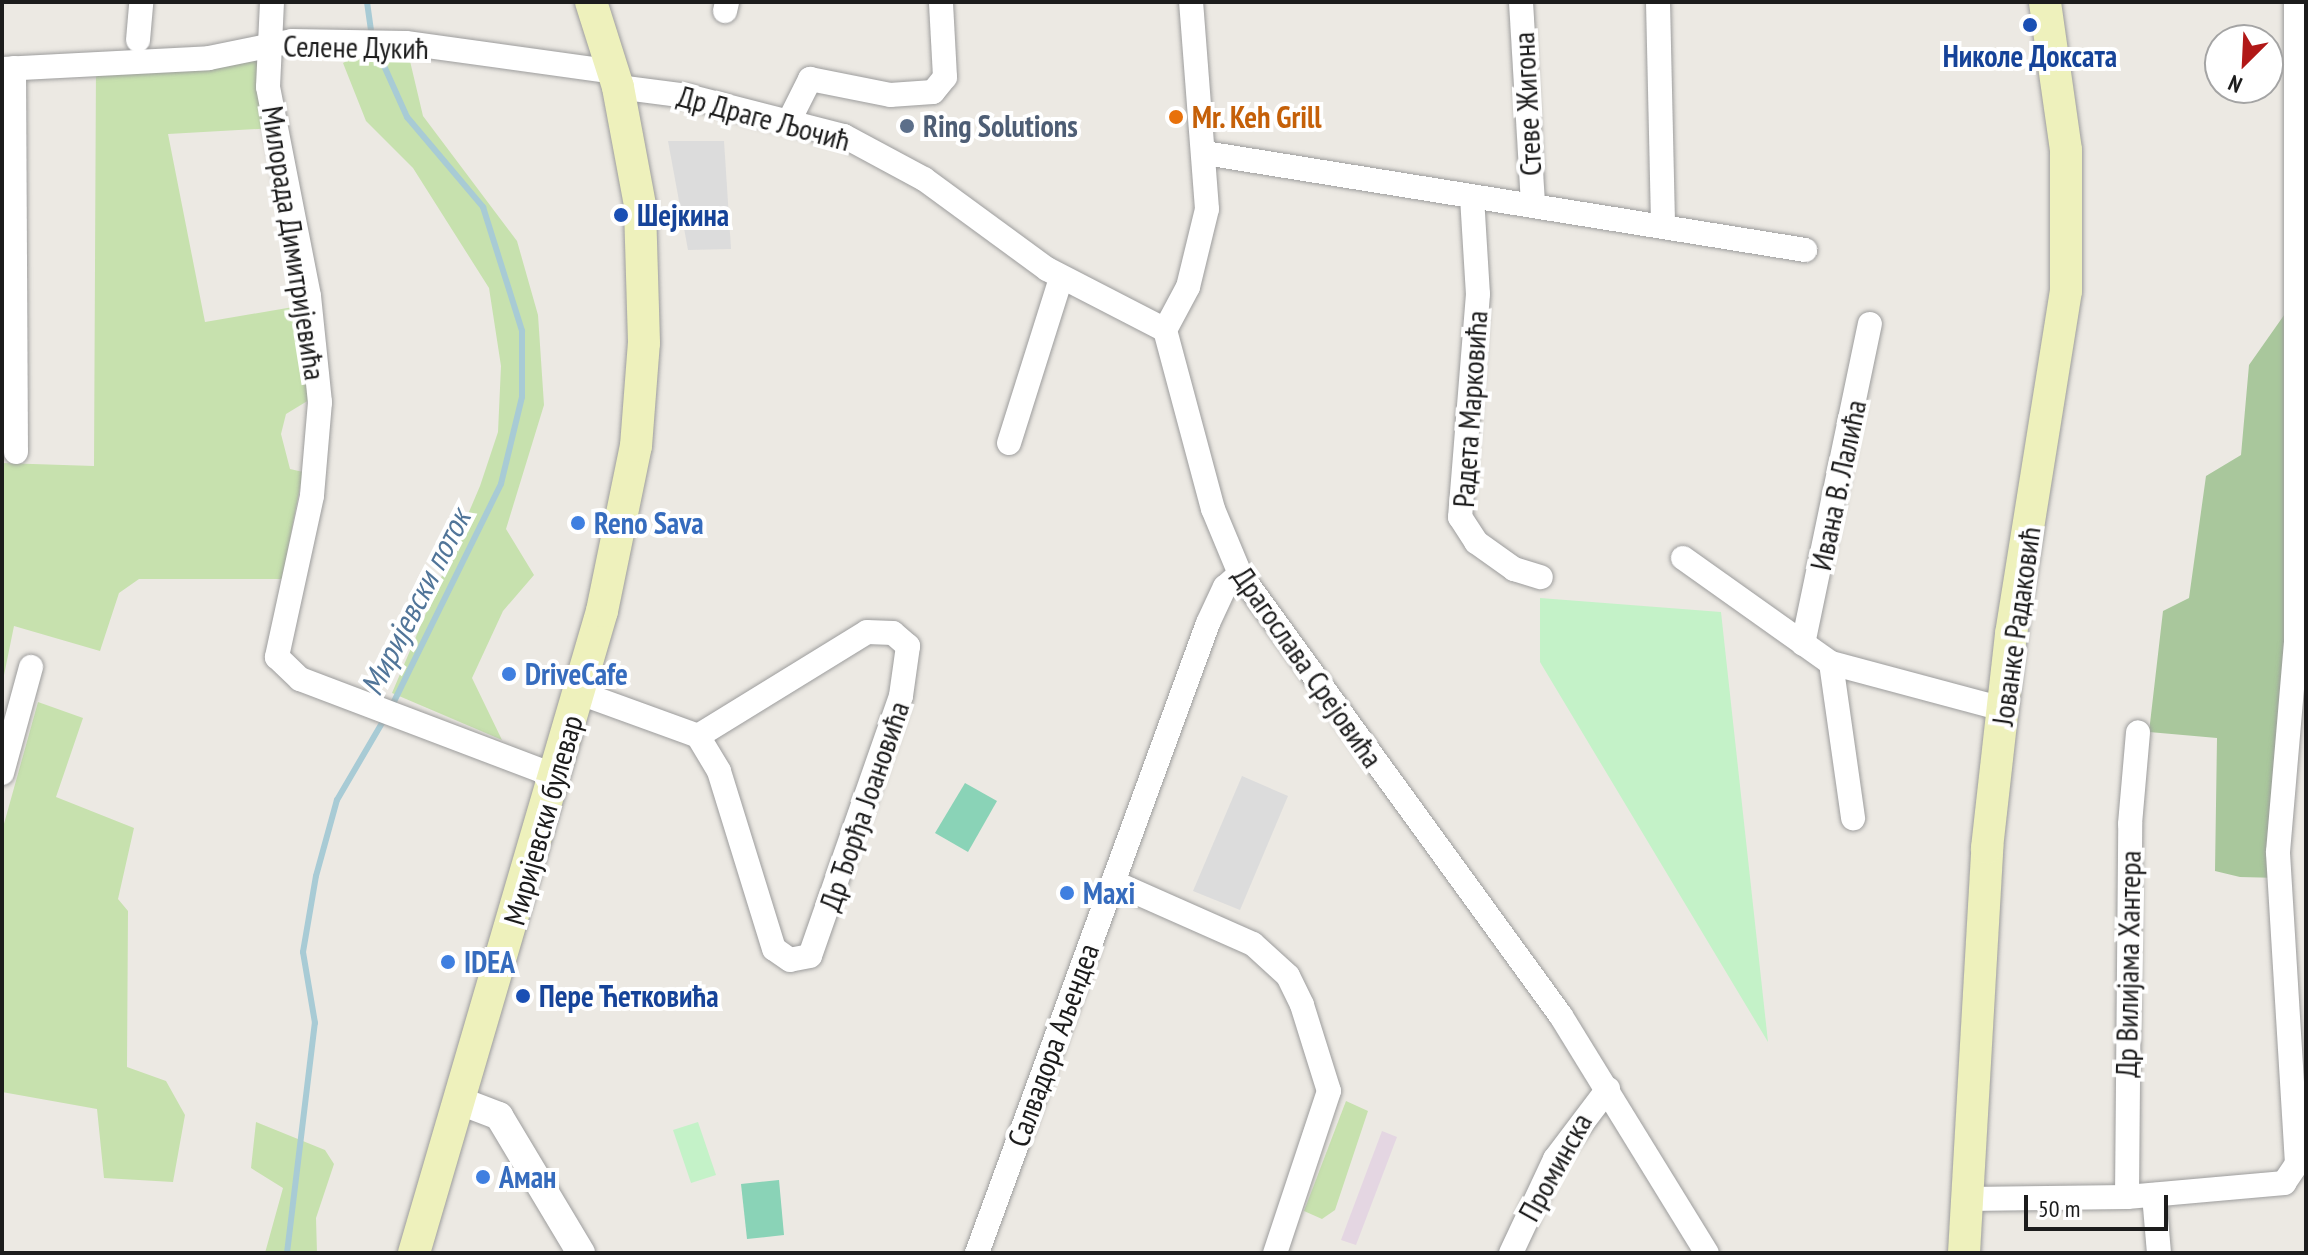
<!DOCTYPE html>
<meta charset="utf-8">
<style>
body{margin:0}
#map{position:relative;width:2308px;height:1255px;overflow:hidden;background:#ece9e3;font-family:"PT Sans Narrow",sans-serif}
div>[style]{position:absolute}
.industrial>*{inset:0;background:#e4d6e2}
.grass>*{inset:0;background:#c7e1ae}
.forest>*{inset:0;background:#a9c79c}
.park>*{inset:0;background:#c4f2c8}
.pitch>*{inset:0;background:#8ad3b7}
.parking>*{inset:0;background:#dcdcdc}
.stream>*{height:6px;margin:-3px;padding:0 3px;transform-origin:3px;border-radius:3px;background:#a8cbd5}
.roads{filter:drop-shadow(0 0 2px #9d9d9d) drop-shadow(0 0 2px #9d9d9d)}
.minor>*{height:24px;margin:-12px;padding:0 12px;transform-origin:12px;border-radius:12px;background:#fff}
.tertiary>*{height:28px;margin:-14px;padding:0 14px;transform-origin:14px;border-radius:14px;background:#fff}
.secondary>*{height:32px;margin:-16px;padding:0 16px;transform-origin:16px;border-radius:16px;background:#eef1bc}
.dots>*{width:22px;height:22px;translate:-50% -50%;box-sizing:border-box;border:4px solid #fff;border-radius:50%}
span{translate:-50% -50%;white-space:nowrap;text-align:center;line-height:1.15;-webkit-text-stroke:8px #fff;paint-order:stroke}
.street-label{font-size:30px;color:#1c1c1c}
.transit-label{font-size:30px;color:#164399;font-weight:700}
.left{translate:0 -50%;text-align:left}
.food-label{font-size:30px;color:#c56008;font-weight:700}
.service-label{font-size:30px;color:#4e5e75;font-weight:700}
.shop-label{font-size:30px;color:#366cbe;font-weight:700}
.water-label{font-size:32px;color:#517599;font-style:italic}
.frame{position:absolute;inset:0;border:4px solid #1c1c1c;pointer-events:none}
.north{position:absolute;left:2204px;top:24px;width:80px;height:80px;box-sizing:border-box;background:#fff;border:2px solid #a4a4a4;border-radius:50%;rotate:204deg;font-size:22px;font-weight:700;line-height:32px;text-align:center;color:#1c1c1c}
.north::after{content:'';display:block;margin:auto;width:28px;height:36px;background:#b11817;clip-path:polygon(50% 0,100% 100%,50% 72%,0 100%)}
.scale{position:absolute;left:2024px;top:1195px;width:144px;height:36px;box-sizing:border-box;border:4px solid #1c1c1c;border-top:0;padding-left:10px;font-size:24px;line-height:28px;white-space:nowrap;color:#1c1c1c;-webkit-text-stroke:6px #fff;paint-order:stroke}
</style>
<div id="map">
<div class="industrial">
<div style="clip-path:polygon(1382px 1131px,1397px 1137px,1356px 1245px,1341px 1240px)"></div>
</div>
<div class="grass">
<div style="clip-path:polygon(268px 45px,275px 128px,168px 134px,205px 322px,293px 307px,309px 400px,286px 414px,281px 434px,290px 469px,303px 472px,282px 579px,139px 579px,119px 593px,100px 651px,14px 626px,2px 685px,2px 463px,94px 466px,96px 64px)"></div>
<div style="clip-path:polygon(358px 55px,410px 61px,423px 116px,517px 241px,538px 315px,544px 405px,506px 529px,534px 575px,503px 611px,472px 678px,502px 740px,392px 693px,480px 486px,498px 432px,501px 366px,489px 288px,413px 168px,366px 121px,343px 63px)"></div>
<div style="clip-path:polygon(38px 702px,83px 718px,56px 797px,134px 828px,118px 899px,128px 911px,127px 1067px,166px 1081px,185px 1115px,173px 1182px,104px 1178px,97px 1109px,2px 1092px,2px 831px)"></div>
<div style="clip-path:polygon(1346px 1101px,1368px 1111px,1335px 1210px,1322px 1219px,1304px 1211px)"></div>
<div style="clip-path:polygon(256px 1122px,325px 1150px,334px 1164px,316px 1218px,317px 1253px,265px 1253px,283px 1188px,251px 1168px)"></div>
</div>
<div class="forest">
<div style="clip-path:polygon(2296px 298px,2280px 878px,2240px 877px,2215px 871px,2217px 738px,2149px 732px,2163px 611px,2189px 598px,2206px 476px,2241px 455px,2249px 365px)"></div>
</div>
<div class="park">
<div style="clip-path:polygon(1540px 598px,1721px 612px,1768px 1042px,1540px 662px)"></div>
<div style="clip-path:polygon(698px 1122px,716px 1175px,691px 1183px,673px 1130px)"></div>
</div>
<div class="pitch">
<div style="clip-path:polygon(965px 783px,997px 801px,968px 852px,935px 833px)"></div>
<div style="clip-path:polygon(779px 1180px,784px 1235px,747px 1239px,741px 1184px)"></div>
</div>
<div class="parking">
<div style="clip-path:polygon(668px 141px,724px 141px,731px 249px,688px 250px)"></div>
<div style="clip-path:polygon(1242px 776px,1288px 796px,1240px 910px,1193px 891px)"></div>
</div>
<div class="stream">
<div style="left:367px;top:2px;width:36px;rotate:82deg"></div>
<div style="left:376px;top:48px;width:76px;rotate:65.8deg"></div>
<div style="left:407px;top:117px;width:118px;rotate:49.8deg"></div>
<div style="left:483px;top:207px;width:130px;rotate:72.5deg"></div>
<div style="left:522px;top:331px;width:66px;rotate:90deg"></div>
<div style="left:522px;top:397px;width:89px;rotate:103.6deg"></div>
<div style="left:501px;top:484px;width:250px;rotate:116.2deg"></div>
<div style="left:287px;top:1253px;width:232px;rotate:-83.1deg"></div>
<div style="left:315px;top:1023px;width:72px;rotate:-99.6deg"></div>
<div style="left:303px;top:952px;width:77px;rotate:-80.3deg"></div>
<div style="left:316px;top:876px;width:79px;rotate:-74.6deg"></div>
<div style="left:337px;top:800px;width:95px;rotate:-59.7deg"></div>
</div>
<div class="roads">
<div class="minor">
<div style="left:272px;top:2px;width:85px;rotate:92.7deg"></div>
<div style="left:268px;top:87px;width:213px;rotate:78.9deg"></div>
<div style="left:309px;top:296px;width:107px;rotate:84.1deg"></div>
<div style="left:320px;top:402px;width:94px;rotate:94.9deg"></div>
<div style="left:312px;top:496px;width:165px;rotate:102.3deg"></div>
<div style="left:277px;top:657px;width:32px;rotate:44deg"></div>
<div style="left:300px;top:679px;width:274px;rotate:20.8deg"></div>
<div style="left:1521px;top:2px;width:204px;rotate:86.6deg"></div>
<div style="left:1658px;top:2px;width:220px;rotate:88.7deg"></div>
<div style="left:725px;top:11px;width:9px;rotate:-77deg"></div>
<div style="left:138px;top:40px;width:38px;rotate:-85deg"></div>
<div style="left:14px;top:68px;width:384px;rotate:89.7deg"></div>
<div style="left:2px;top:69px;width:207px;rotate:-3deg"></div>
<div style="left:209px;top:58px;width:85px;rotate:-11.6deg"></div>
<div style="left:292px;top:41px;width:114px;rotate:1deg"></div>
<div style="left:406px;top:43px;width:210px;rotate:7.9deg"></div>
<div style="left:618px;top:87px;width:70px;rotate:7.4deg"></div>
<div style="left:687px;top:96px;width:162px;rotate:14.3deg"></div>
<div style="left:844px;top:136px;width:91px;rotate:28.3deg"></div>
<div style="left:924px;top:179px;width:152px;rotate:36.2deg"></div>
<div style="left:1047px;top:269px;width:133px;rotate:27.3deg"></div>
<div style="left:1165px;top:330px;width:185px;rotate:75deg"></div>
<div style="left:1213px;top:509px;width:70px;rotate:67.4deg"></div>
<div style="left:1240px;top:574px;width:546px;rotate:54.01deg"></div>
<div style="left:1561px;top:1016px;width:278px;rotate:58.4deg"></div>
<div style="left:790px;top:119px;width:45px;rotate:-63.4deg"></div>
<div style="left:810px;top:79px;width:82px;rotate:11.3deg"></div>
<div style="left:890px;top:95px;width:43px;rotate:-4deg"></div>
<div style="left:933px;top:92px;width:19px;rotate:-51deg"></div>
<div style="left:945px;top:77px;width:75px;rotate:-93.1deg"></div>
<div style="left:1205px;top:153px;width:608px;rotate:9.18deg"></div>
<div style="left:1472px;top:197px;width:97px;rotate:86.5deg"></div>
<div style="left:1478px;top:294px;width:224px;rotate:94.6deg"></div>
<div style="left:1460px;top:517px;width:30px;rotate:57deg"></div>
<div style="left:1476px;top:542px;width:47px;rotate:35.4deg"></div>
<div style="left:1514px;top:569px;width:28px;rotate:17deg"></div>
<div style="left:1165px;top:330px;width:49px;rotate:-61.9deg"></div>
<div style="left:1188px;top:287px;width:80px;rotate:-76.3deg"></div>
<div style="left:1207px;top:209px;width:208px;rotate:-94.4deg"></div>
<div style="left:1009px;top:443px;width:173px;rotate:-72.5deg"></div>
<div style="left:1683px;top:558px;width:181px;rotate:35.4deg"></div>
<div style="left:1831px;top:663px;width:178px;rotate:15deg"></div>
<div style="left:1803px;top:644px;width:327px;rotate:-78.2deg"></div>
<div style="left:1831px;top:663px;width:157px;rotate:81.9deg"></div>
<div style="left:580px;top:693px;width:126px;rotate:20deg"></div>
<div style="left:698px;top:736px;width:198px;rotate:-31.6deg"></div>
<div style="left:867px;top:632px;width:26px;rotate:2deg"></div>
<div style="left:893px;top:633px;width:20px;rotate:41deg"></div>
<div style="left:908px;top:646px;width:50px;rotate:98deg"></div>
<div style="left:901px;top:696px;width:275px;rotate:109.3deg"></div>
<div style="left:810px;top:956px;width:20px;rotate:169deg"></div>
<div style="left:790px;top:960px;width:19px;rotate:-145deg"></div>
<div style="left:774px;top:949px;width:186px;rotate:-107.2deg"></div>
<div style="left:719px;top:771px;width:41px;rotate:-121deg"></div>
<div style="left:2px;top:773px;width:110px;rotate:-74.7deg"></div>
<div style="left:1113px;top:882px;width:153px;rotate:23.9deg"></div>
<div style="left:1253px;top:944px;width:47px;rotate:42.4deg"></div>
<div style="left:1288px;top:976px;width:32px;rotate:64deg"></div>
<div style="left:1302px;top:1005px;width:90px;rotate:72.6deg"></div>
<div style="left:1329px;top:1091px;width:171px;rotate:108.4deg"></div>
<div style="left:2154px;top:1195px;width:58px;rotate:85.1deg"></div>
<div style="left:2127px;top:1197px;width:373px;rotate:-89.5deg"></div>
<div style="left:2130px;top:824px;width:92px;rotate:-85deg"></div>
<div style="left:1966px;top:1199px;width:161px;rotate:-0.7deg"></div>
<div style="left:2127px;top:1197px;width:158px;rotate:-5.1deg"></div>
<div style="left:2284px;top:1183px;width:23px;rotate:-56deg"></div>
<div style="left:2297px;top:1164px;width:313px;rotate:-93.5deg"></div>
<div style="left:2278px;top:852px;width:211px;rotate:-85.1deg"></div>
<div style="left:2296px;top:642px;width:640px;rotate:-90deg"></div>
<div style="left:977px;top:1253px;width:671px;rotate:-69.86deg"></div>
<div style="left:1208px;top:623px;width:40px;rotate:-65deg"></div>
<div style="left:1225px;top:587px;width:20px;rotate:-41deg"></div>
<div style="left:1511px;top:1253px;width:104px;rotate:-64.9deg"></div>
<div style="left:1555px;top:1159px;width:88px;rotate:-52.9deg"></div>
</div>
<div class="tertiary">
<div style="left:460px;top:1101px;width:42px;rotate:21deg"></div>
<div style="left:499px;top:1116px;width:160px;rotate:59.1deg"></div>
</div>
<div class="secondary">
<div style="left:414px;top:1253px;width:669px;rotate:-73.68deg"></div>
<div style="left:602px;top:611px;width:168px;rotate:-78.4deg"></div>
<div style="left:636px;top:446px;width:103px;rotate:-85.6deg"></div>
<div style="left:644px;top:343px;width:138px;rotate:-91.7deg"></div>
<div style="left:640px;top:205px;width:120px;rotate:-100.6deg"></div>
<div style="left:618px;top:87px;width:89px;rotate:-107.6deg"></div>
<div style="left:1964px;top:1253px;width:406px;rotate:-86.7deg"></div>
<div style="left:1987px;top:848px;width:215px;rotate:-83.6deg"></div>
<div style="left:2011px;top:634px;width:347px;rotate:-80.9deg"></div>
<div style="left:2066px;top:291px;width:141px;rotate:-90deg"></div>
<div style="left:2066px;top:150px;width:149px;rotate:-98.1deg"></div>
</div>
</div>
<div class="dots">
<div style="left:2030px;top:25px;background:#1a4fb4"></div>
<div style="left:1176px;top:117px;background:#e8710a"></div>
<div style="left:907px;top:126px;background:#5c6f8a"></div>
<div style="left:621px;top:215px;background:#1a4fb4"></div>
<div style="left:578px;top:523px;background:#3f7fe0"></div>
<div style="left:509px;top:674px;background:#3f7fe0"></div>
<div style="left:1067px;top:893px;background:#3f7fe0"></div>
<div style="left:448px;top:962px;background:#3f7fe0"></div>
<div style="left:523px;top:996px;background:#1a4fb4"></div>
<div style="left:483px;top:1177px;background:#3f7fe0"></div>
</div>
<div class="street-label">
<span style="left:356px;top:47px;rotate:1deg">Селене Дукић</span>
<span style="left:1527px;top:104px;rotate:-93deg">Стеве Жигона</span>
<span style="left:764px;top:118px;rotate:15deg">Др Драге Љочић</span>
<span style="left:294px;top:243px;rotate:81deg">Милорада Димитријевића</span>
<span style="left:1470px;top:409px;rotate:-86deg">Радета Марковића</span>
<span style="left:1838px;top:485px;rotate:-78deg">Ивана В. Лалића</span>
<span style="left:2016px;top:626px;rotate:-82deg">Јованке Радаковић</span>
<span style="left:1308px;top:667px;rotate:55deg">Драгослава Срејовића</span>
<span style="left:864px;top:806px;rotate:-71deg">Др Ђорђа Јоановића</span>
<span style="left:543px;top:820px;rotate:-74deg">Миријевски булевар</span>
<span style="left:2128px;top:964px;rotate:-89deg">Др Вилијама Хантера</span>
<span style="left:1053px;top:1045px;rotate:-70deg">Салвадора Аљендеа</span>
<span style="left:1555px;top:1167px;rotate:-61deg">Проминска</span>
</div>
<div class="transit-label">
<span style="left:2030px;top:56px">Николе Доксата</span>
<span class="left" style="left:637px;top:215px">Шејкина</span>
<span class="left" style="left:539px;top:996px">Пере Ћетковића</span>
</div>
<div class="food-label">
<span class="left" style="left:1192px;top:117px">Mr. Keh Grill</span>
</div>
<div class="service-label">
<span class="left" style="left:923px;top:126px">Ring Solutions</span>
</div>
<div class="shop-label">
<span class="left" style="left:594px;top:523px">Reno Sava</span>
<span class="left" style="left:525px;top:674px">DriveCafe</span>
<span class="left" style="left:1083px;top:893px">Maxi</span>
<span class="left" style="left:464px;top:962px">IDEA</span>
<span class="left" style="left:499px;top:1177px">Аман</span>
</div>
<div class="water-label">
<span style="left:415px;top:602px;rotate:-63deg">Миријевски поток</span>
</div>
<div class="frame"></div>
<div class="north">N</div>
<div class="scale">50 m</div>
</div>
